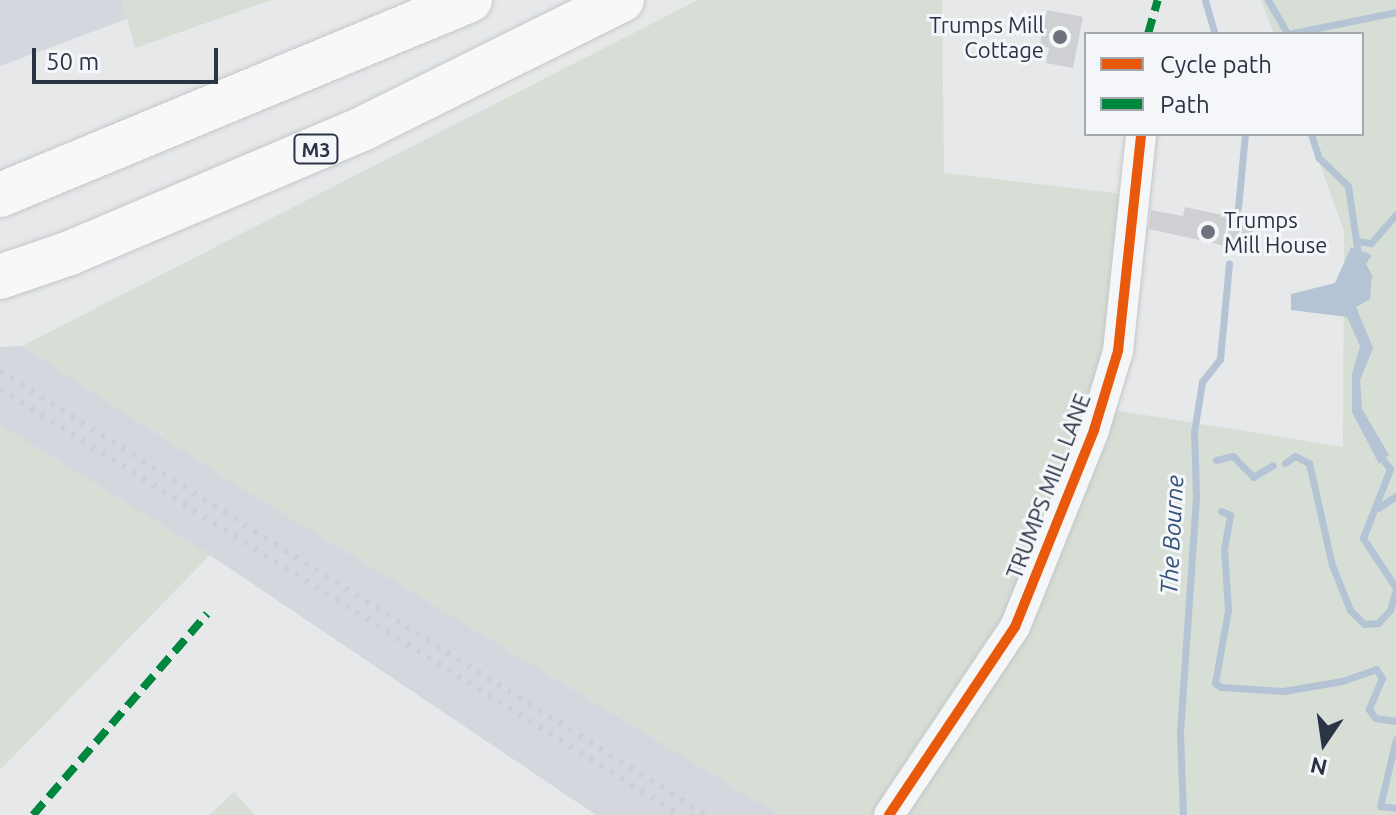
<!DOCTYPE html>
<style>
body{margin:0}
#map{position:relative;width:1396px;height:815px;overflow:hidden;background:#e6e8ea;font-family:Ubuntu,sans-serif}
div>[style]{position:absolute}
.built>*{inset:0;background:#d4d7dd}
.green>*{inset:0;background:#d6ded6}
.water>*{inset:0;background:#b4c4d5}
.stream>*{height:7px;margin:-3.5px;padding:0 3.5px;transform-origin:3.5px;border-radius:3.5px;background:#b4c4d5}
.building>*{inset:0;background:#ced0d3}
.roads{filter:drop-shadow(0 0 2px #c4c6c8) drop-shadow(0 0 2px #c4c6c8)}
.minor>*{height:30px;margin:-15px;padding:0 15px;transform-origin:15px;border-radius:15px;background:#f5f6f7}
.highway>*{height:44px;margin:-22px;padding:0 22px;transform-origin:22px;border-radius:22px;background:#f8f8f8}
.rail>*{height:6px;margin-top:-3px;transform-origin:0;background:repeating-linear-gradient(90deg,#cecfd2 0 4px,transparent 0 12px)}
.quiet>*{height:8px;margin-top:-4px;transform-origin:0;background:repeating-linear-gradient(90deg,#00873e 0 16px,transparent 0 24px)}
.cycleway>*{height:10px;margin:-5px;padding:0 5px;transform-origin:5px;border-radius:5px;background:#e8590c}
.dots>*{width:22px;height:22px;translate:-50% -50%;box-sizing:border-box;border:4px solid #f4f6f9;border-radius:50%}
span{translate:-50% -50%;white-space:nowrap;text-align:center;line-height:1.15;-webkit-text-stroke:6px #f4f6f9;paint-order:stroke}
.shield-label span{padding:2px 6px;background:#f4f6f9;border:2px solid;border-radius:6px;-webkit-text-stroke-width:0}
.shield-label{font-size:20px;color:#2b3445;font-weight:700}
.poi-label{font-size:22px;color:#2b3445}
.right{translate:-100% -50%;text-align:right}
.left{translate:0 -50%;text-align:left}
.street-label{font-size:22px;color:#2b3445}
.water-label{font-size:24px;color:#34527a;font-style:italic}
.legend{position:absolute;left:1084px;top:32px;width:280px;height:104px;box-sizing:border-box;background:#f4f6f9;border:2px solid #a4a8b1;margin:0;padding:10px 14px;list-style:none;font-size:24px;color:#2b3445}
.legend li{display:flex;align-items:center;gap:16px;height:40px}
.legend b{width:40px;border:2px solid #a4a8b1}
.north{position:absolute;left:1284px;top:703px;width:80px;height:80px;-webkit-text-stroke:6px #f4f6f9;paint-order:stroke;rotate:193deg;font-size:22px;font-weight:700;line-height:32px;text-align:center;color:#2b3445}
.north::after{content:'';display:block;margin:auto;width:28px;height:36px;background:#2b3445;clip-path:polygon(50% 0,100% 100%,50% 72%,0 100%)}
.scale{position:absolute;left:32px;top:48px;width:186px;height:36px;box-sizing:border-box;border:4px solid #2b3445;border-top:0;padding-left:10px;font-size:24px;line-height:28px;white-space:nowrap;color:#2b3445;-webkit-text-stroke:6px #f4f6f9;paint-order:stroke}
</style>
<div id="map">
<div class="built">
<div style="clip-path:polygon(0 0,122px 0,127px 19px,0 66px)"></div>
<div style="clip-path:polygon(22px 346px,232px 482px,780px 815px,596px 815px,210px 555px,0 425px,0 347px)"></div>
</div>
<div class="green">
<div style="clip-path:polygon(122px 0,272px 0,135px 48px)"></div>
<div style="clip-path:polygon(698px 0,942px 0,944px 173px,1123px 194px,1107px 409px,1343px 447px,1344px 231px,1309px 134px,1362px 134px,1362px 34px,1274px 34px,1261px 0,1396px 0,1396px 815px,780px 815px,232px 482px,22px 346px)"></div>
<div style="clip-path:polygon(0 425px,210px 555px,0 770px)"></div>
<div style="clip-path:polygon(234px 792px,255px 815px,209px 815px)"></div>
</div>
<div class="water">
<div style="clip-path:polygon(1351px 247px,1372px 255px,1366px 264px,1372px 275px,1370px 299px,1356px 307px,1373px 348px,1360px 380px,1362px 409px,1389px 455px,1379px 464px,1352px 412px,1352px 374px,1360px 346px,1347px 317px,1291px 310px,1291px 294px,1335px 283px)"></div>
</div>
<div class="stream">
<div style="left:1205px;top:0;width:35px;rotate:74deg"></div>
<div style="left:1268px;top:0;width:39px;rotate:60deg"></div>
<div style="left:1288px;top:34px;width:110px;rotate:-11.5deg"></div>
<div style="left:1311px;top:134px;width:25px;rotate:72deg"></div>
<div style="left:1319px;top:158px;width:40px;rotate:44deg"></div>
<div style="left:1348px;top:186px;width:69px;rotate:81.6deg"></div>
<div style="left:1238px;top:208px;width:74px;rotate:-84.6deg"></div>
<div style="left:1357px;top:241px;width:14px;rotate:8deg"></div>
<div style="left:1371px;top:243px;width:38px;rotate:-49deg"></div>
<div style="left:1380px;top:456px;width:16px;rotate:52deg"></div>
<div style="left:1390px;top:469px;width:74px;rotate:111.4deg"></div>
<div style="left:1363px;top:538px;width:60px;rotate:56.6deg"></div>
<div style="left:1216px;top:460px;width:17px;rotate:-13deg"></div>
<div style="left:1233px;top:456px;width:29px;rotate:46deg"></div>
<div style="left:1253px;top:477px;width:23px;rotate:-31deg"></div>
<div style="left:1285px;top:463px;width:12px;rotate:-35deg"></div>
<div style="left:1295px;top:456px;width:16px;rotate:27deg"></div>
<div style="left:1309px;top:463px;width:105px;rotate:77.3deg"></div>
<div style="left:1332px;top:565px;width:48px;rotate:68.2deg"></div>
<div style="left:1350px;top:610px;width:20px;rotate:45deg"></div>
<div style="left:1364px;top:624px;width:14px;rotate:-4deg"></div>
<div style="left:1378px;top:623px;width:18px;rotate:-47deg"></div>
<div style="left:1390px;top:610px;width:22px;rotate:-74deg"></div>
<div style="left:1378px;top:508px;width:22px;rotate:-34deg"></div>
<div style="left:1221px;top:511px;width:10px;rotate:24deg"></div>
<div style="left:1230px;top:515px;width:34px;rotate:100deg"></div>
<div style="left:1224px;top:548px;width:62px;rotate:86.3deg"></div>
<div style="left:1228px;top:610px;width:74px;rotate:100.1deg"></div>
<div style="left:1215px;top:683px;width:7px;rotate:34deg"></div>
<div style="left:1221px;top:687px;width:62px;rotate:3.7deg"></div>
<div style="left:1283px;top:691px;width:60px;rotate:-9.6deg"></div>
<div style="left:1342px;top:681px;width:36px;rotate:-19deg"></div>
<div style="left:1376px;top:669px;width:11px;rotate:56deg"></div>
<div style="left:1382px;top:678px;width:34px;rotate:113deg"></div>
<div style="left:1369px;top:709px;width:11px;rotate:56deg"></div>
<div style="left:1375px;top:718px;width:21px;rotate:8deg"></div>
<div style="left:1396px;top:739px;width:69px;rotate:103.4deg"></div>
<div style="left:1380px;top:806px;width:16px;rotate:7deg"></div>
<div style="left:1183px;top:815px;width:83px;rotate:-92.1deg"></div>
<div style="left:1180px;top:732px;width:238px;rotate:-86.1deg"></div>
<div style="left:1196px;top:495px;width:63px;rotate:-91.8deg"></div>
<div style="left:1194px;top:432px;width:51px;rotate:-80.9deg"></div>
<div style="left:1202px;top:382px;width:29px;rotate:-52deg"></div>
<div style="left:1220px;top:359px;width:96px;rotate:-84.6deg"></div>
</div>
<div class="building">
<div style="clip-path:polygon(1047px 10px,1083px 17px,1073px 68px,1046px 63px,1049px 48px,1040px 45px)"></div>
<div style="clip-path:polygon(1185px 207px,1255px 222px,1249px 251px,1149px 229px,1151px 210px,1183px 216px)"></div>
</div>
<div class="roads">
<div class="minor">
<div style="left:889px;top:815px;width:226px;rotate:-56.2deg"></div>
<div style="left:1015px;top:627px;width:212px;rotate:-68.1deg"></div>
<div style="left:1094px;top:430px;width:83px;rotate:-73.1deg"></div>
<div style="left:1118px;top:351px;width:218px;rotate:-83.9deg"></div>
</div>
<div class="highway">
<div style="left:0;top:195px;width:509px;rotate:-22.53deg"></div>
<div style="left:0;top:277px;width:74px;rotate:-18.9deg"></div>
<div style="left:70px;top:253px;width:319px;rotate:-23deg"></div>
<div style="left:364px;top:128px;width:288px;rotate:-26.4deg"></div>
</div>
</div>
<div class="rail">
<div style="left:0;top:371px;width:834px;rotate:32.17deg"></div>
<div style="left:0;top:389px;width:802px;rotate:32.07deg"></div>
</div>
<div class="quiet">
<div style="left:1148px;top:34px;width:35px;rotate:-74deg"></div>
<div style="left:33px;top:815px;width:266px;rotate:-49.1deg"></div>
</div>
<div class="cycleway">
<div style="left:889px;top:815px;width:226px;rotate:-56.2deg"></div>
<div style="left:1015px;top:627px;width:212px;rotate:-68.1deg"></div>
<div style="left:1094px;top:430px;width:83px;rotate:-73.1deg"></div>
<div style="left:1118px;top:351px;width:218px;rotate:-83.9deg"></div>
</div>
<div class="dots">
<div style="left:1060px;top:37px;background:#6c737f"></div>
<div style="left:1208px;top:232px;background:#6c737f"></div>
</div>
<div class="shield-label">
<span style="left:316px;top:149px">M3</span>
</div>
<div class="poi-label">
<span class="right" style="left:1044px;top:37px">Trumps Mill<br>Cottage</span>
<span class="left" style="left:1224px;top:232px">Trumps<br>Mill House</span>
</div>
<div class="street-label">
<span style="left:1048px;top:486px;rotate:-69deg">TRUMPS MILL LANE</span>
</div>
<div class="water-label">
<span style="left:1172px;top:535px;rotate:-87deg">The Bourne</span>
</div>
<ul class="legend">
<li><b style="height:10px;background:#e8590c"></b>Cycle path</li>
<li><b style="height:10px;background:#00873e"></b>Path</li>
</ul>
<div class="north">N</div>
<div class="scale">50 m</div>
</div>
